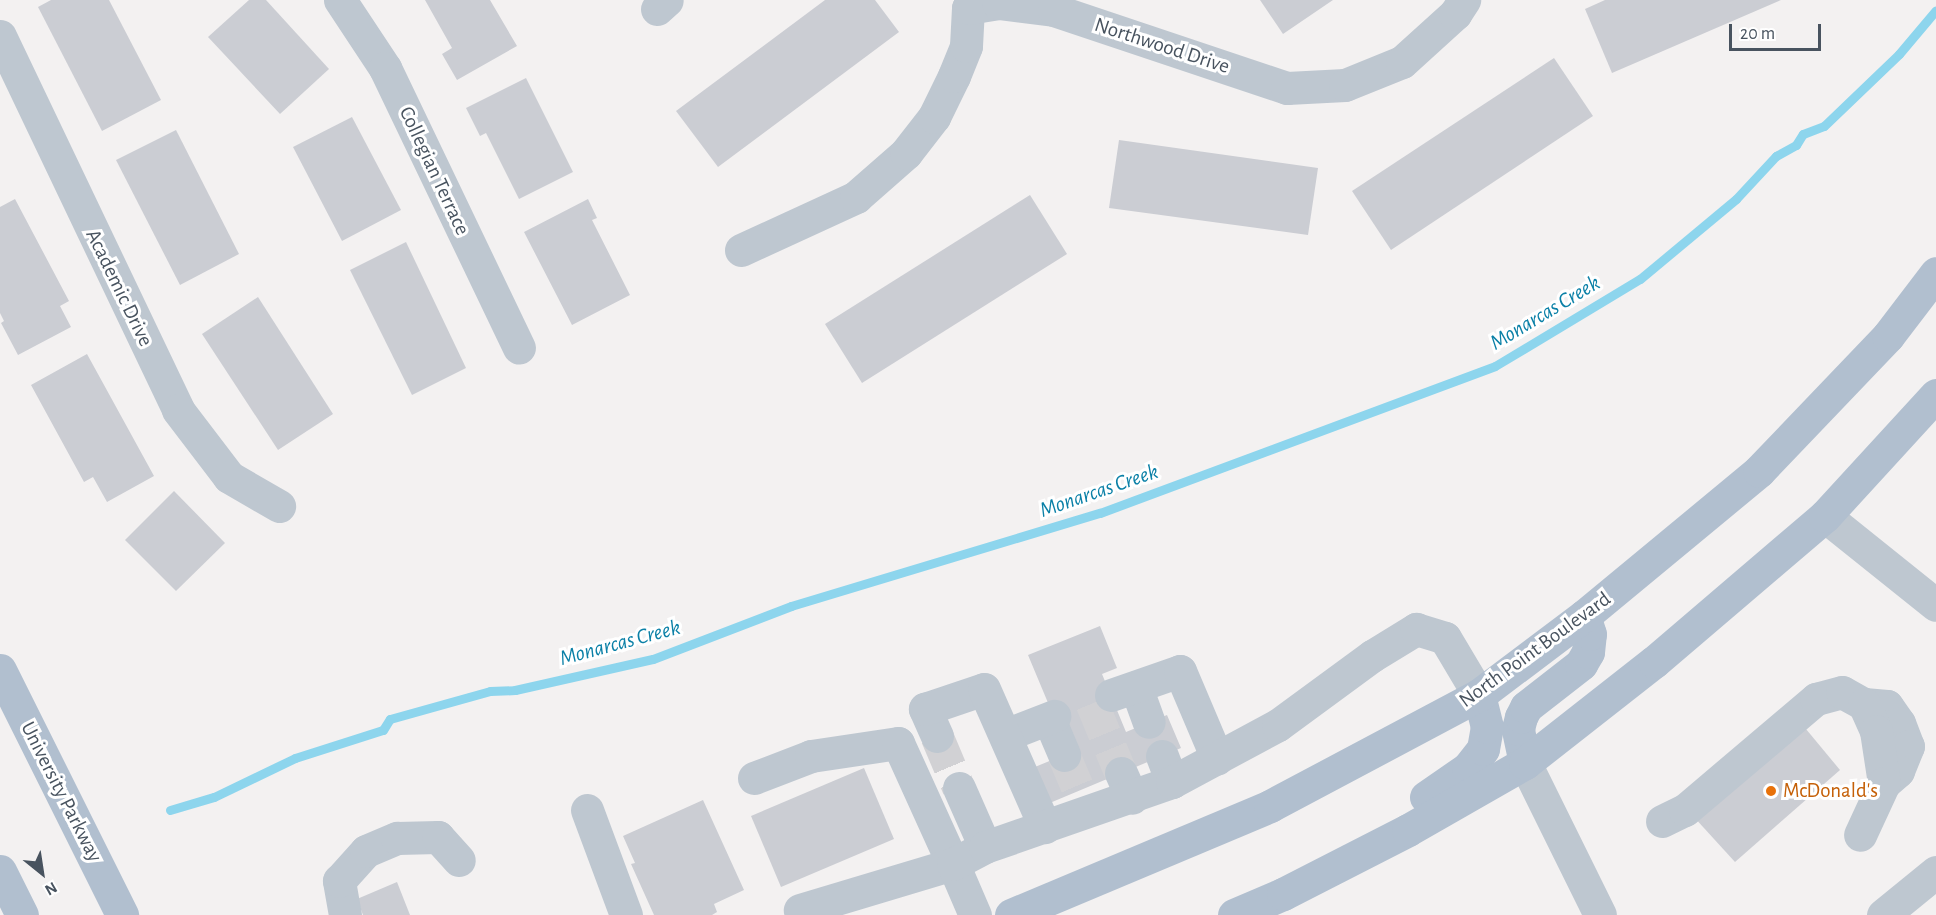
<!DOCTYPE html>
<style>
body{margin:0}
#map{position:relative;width:1936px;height:915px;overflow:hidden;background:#f3f1f1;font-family:"Alegreya Sans",sans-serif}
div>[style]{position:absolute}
.stream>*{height:9px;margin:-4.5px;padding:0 4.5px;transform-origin:4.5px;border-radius:4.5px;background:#8dd5ed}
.building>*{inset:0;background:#cbcdd3}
.minor-tunnel>*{height:33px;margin-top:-16.5px;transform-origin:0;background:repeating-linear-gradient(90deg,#d1d1d4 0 33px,transparent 0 49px)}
.minor>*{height:33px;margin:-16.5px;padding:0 16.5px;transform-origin:16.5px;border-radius:16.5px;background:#bec7d0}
.major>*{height:33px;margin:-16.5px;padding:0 16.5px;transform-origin:16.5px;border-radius:16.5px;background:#b1bfcf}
.dots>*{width:16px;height:16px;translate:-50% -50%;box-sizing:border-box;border:3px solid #fff;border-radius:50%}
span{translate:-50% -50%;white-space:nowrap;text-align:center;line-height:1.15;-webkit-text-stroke:6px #fff;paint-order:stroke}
.street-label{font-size:21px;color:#48535f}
.food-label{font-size:21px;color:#c56008}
.left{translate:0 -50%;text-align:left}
.water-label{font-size:22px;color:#0b80a7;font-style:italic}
.north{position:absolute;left:12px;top:843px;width:60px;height:60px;-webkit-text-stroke:4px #fff;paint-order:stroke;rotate:150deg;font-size:16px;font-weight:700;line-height:24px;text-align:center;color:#48535f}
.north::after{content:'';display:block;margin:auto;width:21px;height:27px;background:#48535f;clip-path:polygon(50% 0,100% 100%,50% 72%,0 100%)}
.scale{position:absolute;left:1729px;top:24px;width:92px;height:27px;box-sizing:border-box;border:3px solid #48535f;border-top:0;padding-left:8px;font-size:18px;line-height:21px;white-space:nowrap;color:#48535f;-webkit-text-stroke:4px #fff;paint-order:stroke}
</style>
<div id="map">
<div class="stream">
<div style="left:170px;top:810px;width:46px;rotate:-16.5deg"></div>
<div style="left:214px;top:797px;width:90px;rotate:-25.7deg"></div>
<div style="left:295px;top:758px;width:92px;rotate:-17.7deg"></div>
<div style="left:383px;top:730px;width:13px;rotate:-58deg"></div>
<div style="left:390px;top:719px;width:104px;rotate:-15.6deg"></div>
<div style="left:490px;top:691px;width:25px;rotate:-2deg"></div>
<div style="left:515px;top:690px;width:141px;rotate:-12.7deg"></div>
<div style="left:653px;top:659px;width:148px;rotate:-21deg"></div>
<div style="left:791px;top:606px;width:323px;rotate:-16.8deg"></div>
<div style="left:1100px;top:513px;width:421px;rotate:-20.4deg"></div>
<div style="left:1495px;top:366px;width:169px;rotate:-31deg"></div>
<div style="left:1640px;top:279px;width:125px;rotate:-39.8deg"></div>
<div style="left:1736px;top:199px;width:59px;rotate:-47.1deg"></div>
<div style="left:1776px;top:156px;width:23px;rotate:-29deg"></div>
<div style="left:1796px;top:145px;width:13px;rotate:-58deg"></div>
<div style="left:1803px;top:134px;width:22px;rotate:-21deg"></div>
<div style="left:1824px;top:126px;width:104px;rotate:-43.8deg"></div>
<div style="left:1899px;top:54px;width:57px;rotate:-49.9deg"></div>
</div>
<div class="building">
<div style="clip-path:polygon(51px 0,109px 0,161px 100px,102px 131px,38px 7px)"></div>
<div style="clip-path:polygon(249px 0,266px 0,329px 69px,280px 114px,208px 37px)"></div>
<div style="clip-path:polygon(425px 0,490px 0,517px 46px,457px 80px,442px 54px,452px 48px)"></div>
<div style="clip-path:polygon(825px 0,875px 0,899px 32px,718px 167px,676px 111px)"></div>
<div style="clip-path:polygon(1260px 0,1333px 0,1283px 34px)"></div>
<div style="clip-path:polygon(1605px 0,1781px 0,1612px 73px,1585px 9px)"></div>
<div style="clip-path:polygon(1554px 58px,1593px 116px,1391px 250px,1352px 191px)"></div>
<div style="clip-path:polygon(526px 78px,573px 172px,519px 199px,486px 133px,480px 136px,466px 108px)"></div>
<div style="clip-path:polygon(352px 117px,401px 210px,342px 241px,293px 147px)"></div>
<div style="clip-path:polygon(176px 130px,239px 254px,180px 285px,116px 160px)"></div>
<div style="clip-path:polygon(1119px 140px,1318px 168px,1308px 235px,1109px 208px)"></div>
<div style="clip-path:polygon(1030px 195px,1067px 254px,862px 383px,825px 324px)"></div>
<div style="clip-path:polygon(15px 199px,69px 301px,60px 306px,71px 327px,18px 355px,1px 323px,4px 321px,0 313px,0 207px)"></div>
<div style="clip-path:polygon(588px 199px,597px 218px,592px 220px,630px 295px,572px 325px,524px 232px)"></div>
<div style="clip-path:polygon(406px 242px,466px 368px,412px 395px,350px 270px)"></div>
<div style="clip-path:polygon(258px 297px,333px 414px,278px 450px,202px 334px)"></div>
<div style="clip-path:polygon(87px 354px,154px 476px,107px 502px,93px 477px,84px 482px,31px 385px)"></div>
<div style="clip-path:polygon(174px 491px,225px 543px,176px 591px,125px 540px)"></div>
<div style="clip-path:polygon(1100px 626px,1117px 668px,1102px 674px,1126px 732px,1167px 715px,1181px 748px,1045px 805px,1030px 769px,1069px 753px,1028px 655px)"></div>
<div style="clip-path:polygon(1801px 723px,1840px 770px,1735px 862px,1693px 816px)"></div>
<div style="clip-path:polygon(864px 768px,894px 839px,781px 887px,751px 816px)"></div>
<div style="clip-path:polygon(703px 800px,744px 890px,714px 904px,717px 912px,712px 915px,654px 915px,631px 864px,635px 863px,623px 836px)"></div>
<div style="clip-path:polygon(397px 882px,410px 915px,363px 915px,357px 899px)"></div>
</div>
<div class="minor-tunnel">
<div style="left:1092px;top:703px;width:76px;rotate:67.5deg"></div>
<div style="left:937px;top:736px;width:56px;rotate:67.1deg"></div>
<div style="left:1064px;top:755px;width:38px;rotate:67deg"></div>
</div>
<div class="minor">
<div style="left:340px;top:0;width:82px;rotate:56.5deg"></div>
<div style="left:385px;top:68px;width:310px;rotate:64.4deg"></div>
<div style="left:657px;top:9px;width:13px;rotate:-42deg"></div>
<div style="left:0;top:36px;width:414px;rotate:64.5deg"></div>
<div style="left:178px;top:410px;width:84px;rotate:52.7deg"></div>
<div style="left:229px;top:477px;width:58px;rotate:30.1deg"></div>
<div style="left:741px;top:250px;width:127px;rotate:-24.7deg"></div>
<div style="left:856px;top:197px;width:67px;rotate:-41.3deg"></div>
<div style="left:906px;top:153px;width:46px;rotate:-52.1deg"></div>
<div style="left:934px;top:117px;width:46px;rotate:-64deg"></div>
<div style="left:954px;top:76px;width:32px;rotate:-68deg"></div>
<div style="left:966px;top:46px;width:38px;rotate:-87deg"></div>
<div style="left:968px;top:8px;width:30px;rotate:-9deg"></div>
<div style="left:998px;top:3px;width:56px;rotate:7.1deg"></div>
<div style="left:1054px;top:10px;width:246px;rotate:18.5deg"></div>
<div style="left:1287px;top:88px;width:58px;rotate:-3deg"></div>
<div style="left:1345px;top:85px;width:61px;rotate:-22deg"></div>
<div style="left:1402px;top:62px;width:72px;rotate:-42.2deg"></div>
<div style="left:1455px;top:14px;width:17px;rotate:-57deg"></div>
<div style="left:1825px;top:516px;width:142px;rotate:38.7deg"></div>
<div style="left:1136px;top:687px;width:37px;rotate:70deg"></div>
<div style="left:1111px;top:695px;width:73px;rotate:-19.2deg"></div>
<div style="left:1180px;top:671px;width:95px;rotate:67deg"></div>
<div style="left:1864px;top:704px;width:23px;rotate:5deg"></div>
<div style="left:1887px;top:706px;width:21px;rotate:55deg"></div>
<div style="left:1899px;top:723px;width:25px;rotate:69deg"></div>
<div style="left:1908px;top:746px;width:27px;rotate:112deg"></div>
<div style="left:1898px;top:771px;width:18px;rotate:139deg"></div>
<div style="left:1049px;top:719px;width:39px;rotate:67deg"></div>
<div style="left:1005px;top:735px;width:53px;rotate:-21.2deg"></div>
<div style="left:937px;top:736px;width:30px;rotate:-114deg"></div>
<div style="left:925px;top:709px;width:62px;rotate:-18.7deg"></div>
<div style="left:984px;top:689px;width:151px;rotate:66.2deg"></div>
<div style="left:1162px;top:756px;width:28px;rotate:69deg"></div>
<div style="left:1525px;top:763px;width:169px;rotate:63.7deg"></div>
<div style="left:1121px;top:773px;width:27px;rotate:66deg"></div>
<div style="left:754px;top:778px;width:61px;rotate:-21.1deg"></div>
<div style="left:811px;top:756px;width:88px;rotate:-8.5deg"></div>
<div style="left:898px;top:743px;width:133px;rotate:65.6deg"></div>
<div style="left:953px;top:864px;width:160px;rotate:163.3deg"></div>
<div style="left:959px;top:788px;width:64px;rotate:66.2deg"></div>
<div style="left:587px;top:810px;width:112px;rotate:69.6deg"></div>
<div style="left:1662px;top:821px;width:25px;rotate:-26deg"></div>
<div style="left:1685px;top:810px;width:172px;rotate:-40.3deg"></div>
<div style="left:1816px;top:699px;width:27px;rotate:-15deg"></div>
<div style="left:1842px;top:692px;width:25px;rotate:29deg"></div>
<div style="left:1864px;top:704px;width:30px;rotate:66deg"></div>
<div style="left:1876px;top:731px;width:53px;rotate:81.3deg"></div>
<div style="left:1884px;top:783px;width:57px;rotate:114.8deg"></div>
<div style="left:345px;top:915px;width:35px;rotate:-100deg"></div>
<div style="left:339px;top:881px;width:40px;rotate:-48deg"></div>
<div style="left:366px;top:851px;width:34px;rotate:-23deg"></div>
<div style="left:397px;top:838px;width:41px;rotate:-1.4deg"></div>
<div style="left:438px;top:837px;width:31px;rotate:48deg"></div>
<div style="left:975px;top:915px;width:56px;rotate:-113.3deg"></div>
<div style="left:953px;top:864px;width:36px;rotate:-28deg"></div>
<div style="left:985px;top:847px;width:198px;rotate:-19.2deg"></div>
<div style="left:1172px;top:782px;width:120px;rotate:-28.3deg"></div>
<div style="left:1278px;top:725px;width:117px;rotate:-36.3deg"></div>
<div style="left:1372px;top:656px;width:52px;rotate:-31.5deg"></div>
<div style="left:1416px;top:629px;width:30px;rotate:17deg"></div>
<div style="left:1445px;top:638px;width:66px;rotate:59.2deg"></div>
<div style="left:1883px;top:915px;width:68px;rotate:-39.1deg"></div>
</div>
<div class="major">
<div style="left:0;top:670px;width:274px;rotate:63.5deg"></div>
<div style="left:1525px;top:763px;width:35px;rotate:-102deg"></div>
<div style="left:1518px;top:729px;width:12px;rotate:-76deg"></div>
<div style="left:1521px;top:717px;width:11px;rotate:-63deg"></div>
<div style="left:1526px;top:707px;width:70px;rotate:-38deg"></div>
<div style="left:1581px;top:664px;width:14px;rotate:-60deg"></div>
<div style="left:1588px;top:652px;width:18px;rotate:-84deg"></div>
<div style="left:1590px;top:634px;width:19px;rotate:-108deg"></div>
<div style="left:1426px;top:797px;width:51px;rotate:-34.6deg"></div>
<div style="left:1468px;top:768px;width:24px;rotate:-52deg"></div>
<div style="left:1483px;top:749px;width:22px;rotate:-80deg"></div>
<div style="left:1487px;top:727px;width:33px;rotate:-104deg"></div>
<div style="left:0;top:871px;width:49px;rotate:63.4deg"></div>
<div style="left:1011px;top:915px;width:281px;rotate:-22.8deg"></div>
<div style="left:1270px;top:806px;width:237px;rotate:-28deg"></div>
<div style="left:1479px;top:695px;width:131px;rotate:-37deg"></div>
<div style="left:1584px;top:616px;width:227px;rotate:-39.6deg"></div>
<div style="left:1759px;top:471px;width:187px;rotate:-46.3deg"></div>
<div style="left:1888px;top:336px;width:79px;rotate:-52.7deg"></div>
<div style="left:1234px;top:915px;width:53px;rotate:-23.2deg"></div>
<div style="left:1283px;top:894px;width:140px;rotate:-27.1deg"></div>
<div style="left:1408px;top:830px;width:135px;rotate:-29.8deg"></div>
<div style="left:1525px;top:763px;width:164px;rotate:-38.1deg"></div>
<div style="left:1654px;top:662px;width:225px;rotate:-40.5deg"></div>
<div style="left:1825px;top:516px;width:164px;rotate:-47.5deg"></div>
</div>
<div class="dots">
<div style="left:1771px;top:791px;background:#e8710a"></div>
</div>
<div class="street-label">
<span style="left:1162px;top:46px;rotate:18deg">Northwood Drive</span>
<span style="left:434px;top:171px;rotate:65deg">Collegian Terrace</span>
<span style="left:119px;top:288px;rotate:64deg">Academic Drive</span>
<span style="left:1535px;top:650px;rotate:-36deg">North Point Boulevard</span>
<span style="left:61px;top:792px;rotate:63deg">University Parkway</span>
</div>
<div class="food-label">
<span class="left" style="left:1783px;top:791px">McDonald's</span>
</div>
<div class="water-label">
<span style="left:1545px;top:313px;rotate:-31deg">Monarcas Creek</span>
<span style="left:1099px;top:491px;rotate:-19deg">Monarcas Creek</span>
<span style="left:620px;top:643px;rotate:-15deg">Monarcas Creek</span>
</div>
<div class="north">N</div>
<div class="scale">20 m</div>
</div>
